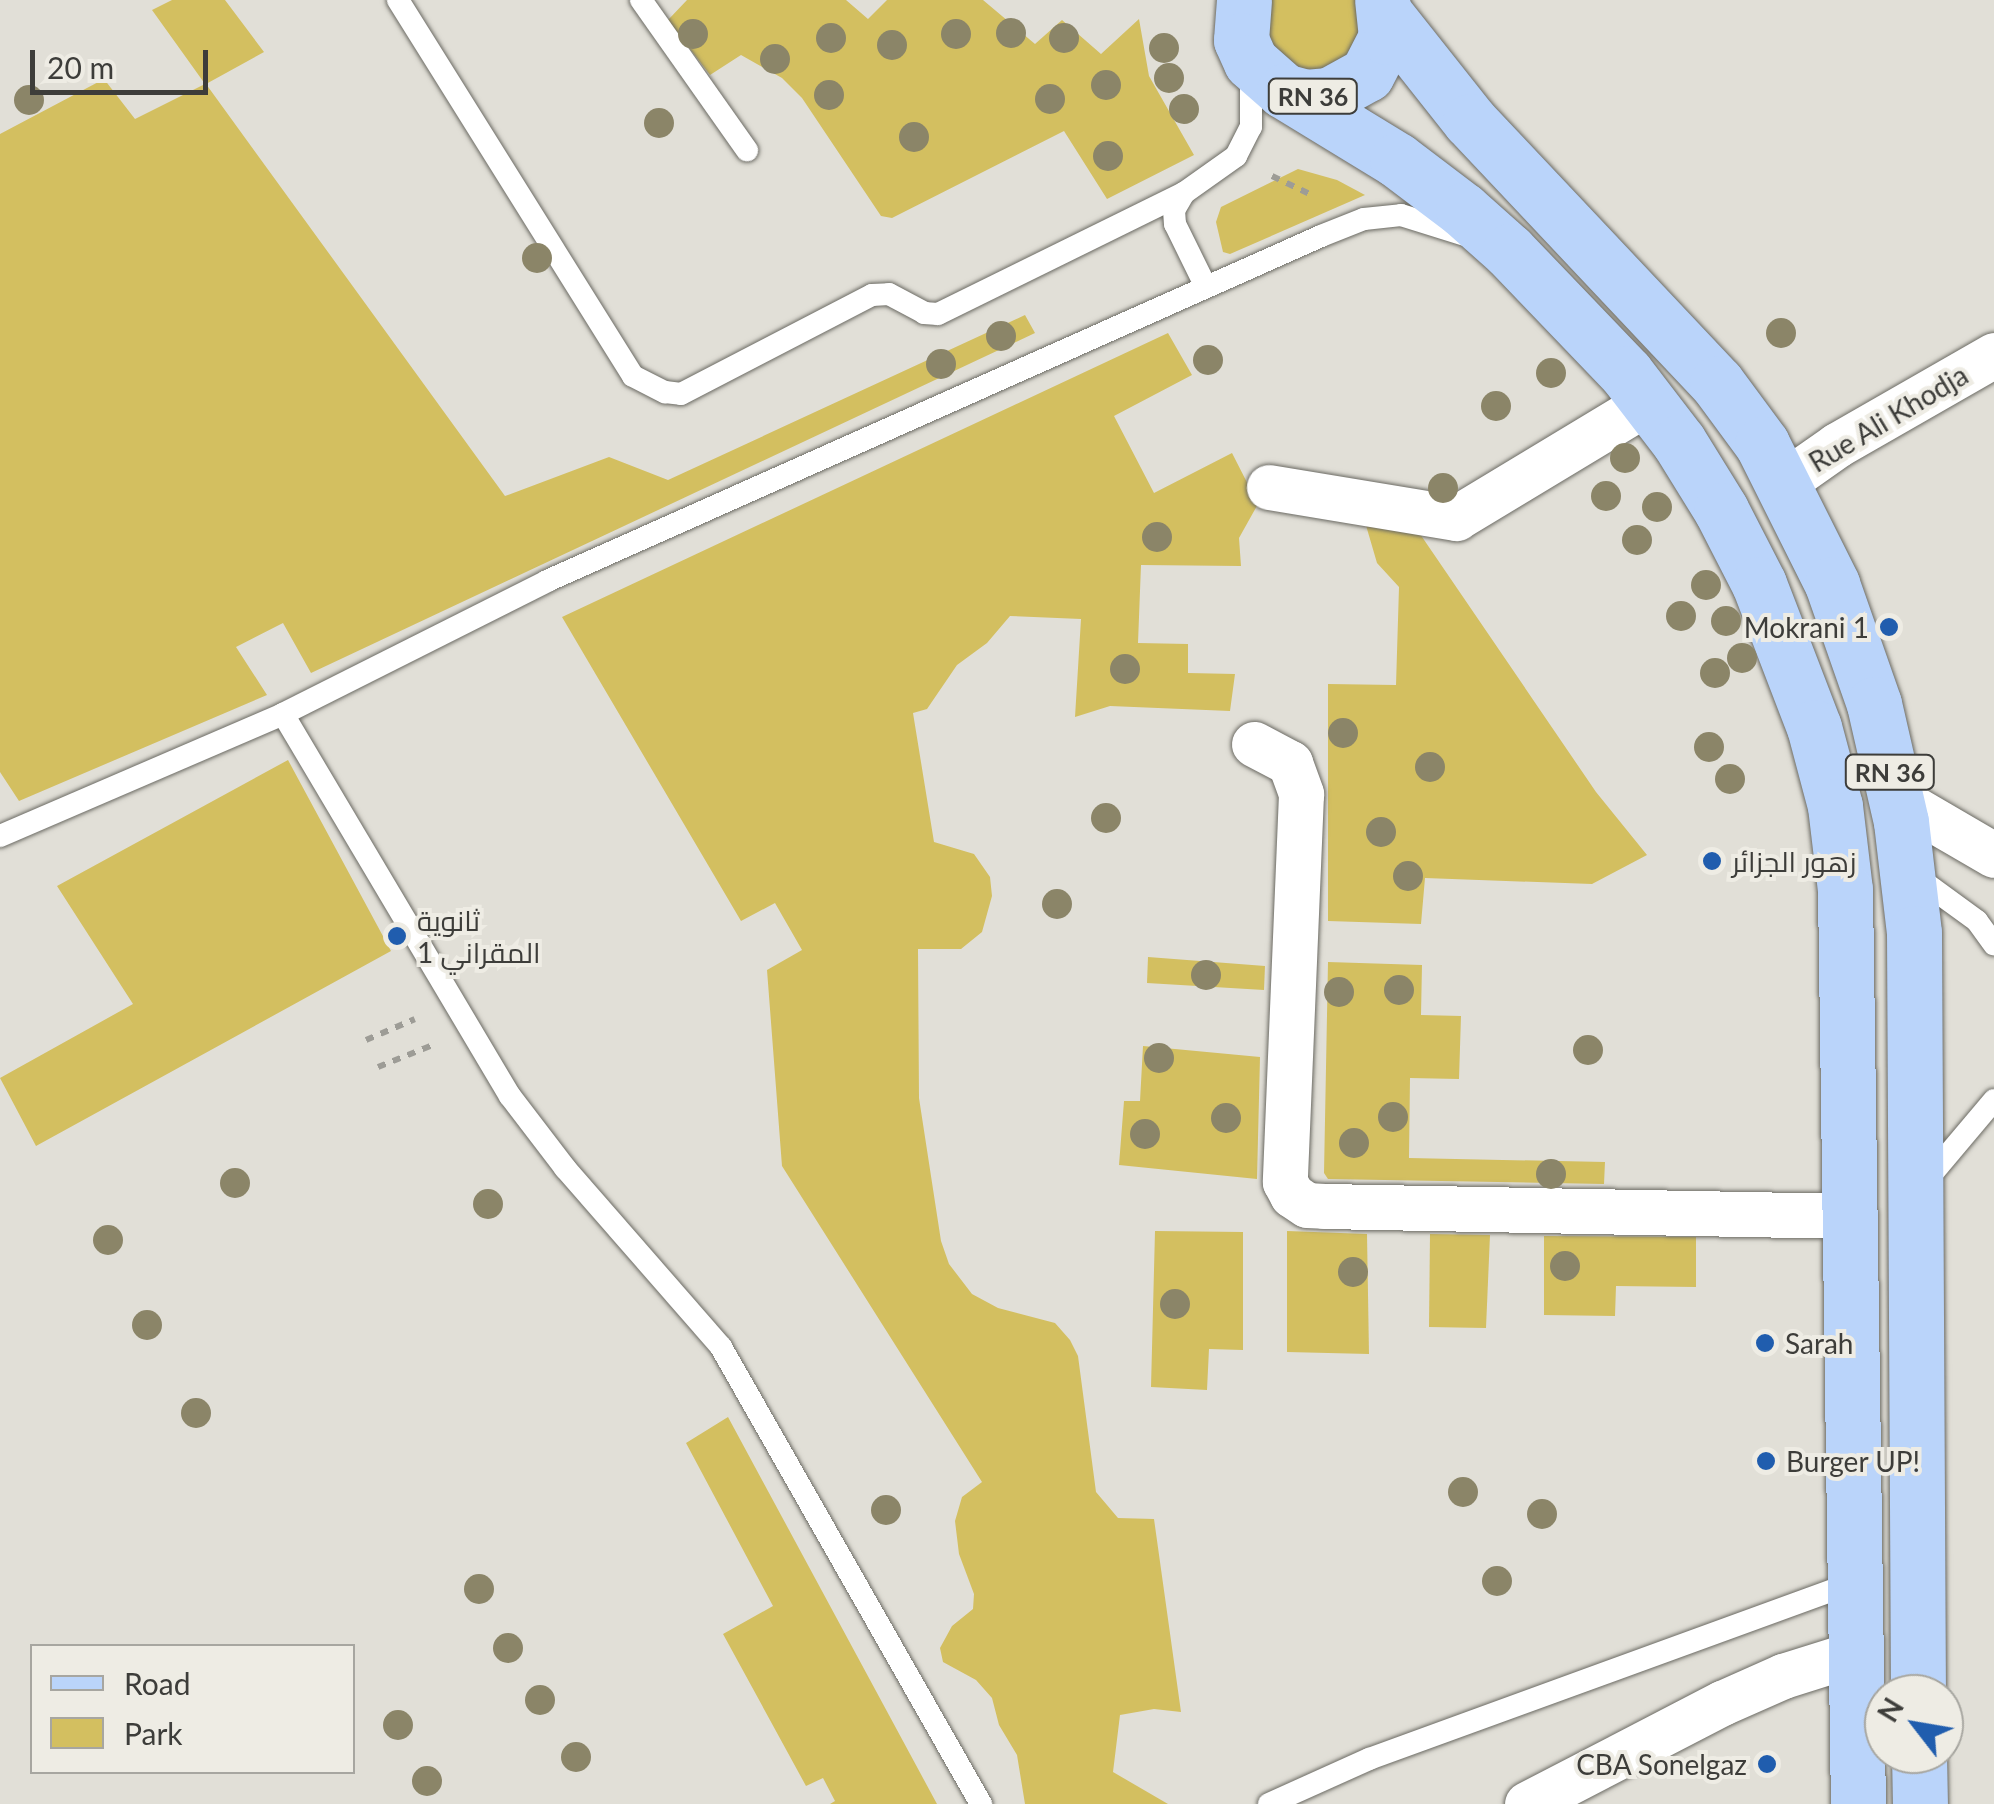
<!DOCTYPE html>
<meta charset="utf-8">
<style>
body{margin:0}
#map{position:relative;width:1994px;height:1804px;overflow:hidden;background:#e1dfd7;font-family:Lato,Cairo,sans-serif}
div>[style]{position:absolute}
.green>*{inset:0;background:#d3bf60}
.path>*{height:6px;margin-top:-3px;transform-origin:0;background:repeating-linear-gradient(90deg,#9d9c96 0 8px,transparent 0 16px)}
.roads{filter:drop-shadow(0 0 2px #6b6a63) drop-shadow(0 0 2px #6b6a63)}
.lane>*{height:22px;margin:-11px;padding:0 11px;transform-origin:11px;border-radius:11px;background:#fff}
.street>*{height:45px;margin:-22.5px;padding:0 22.5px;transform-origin:22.5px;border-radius:22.5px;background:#fff}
.primary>*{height:55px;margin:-27.5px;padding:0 27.5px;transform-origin:27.5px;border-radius:27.5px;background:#bad4fa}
.trees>*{width:30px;height:30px;margin:-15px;border-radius:50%;background:#8b8568}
.dots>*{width:28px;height:28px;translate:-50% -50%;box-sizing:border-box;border:5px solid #eeece4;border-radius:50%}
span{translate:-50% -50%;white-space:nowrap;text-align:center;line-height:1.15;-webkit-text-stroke:8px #eeece4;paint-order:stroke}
.shield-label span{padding:2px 8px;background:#eeece4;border:2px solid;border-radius:8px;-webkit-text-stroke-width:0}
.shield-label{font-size:25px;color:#3d3d3a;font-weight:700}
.street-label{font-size:28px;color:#3d3d3a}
.poi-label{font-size:28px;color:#3d3d3a}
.right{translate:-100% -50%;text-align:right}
.left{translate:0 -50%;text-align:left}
.legend{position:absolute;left:30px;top:1644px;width:325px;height:130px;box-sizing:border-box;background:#eeece4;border:2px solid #a7a6a0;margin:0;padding:12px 18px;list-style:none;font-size:30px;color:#3d3d3a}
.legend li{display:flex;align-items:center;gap:20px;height:50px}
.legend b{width:50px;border:2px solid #a7a6a0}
.north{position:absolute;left:1864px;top:1674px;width:100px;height:100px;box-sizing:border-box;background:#eeece4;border:2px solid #a7a6a0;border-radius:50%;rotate:301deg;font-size:28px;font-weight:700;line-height:40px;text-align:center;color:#3d3d3a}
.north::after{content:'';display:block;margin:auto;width:35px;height:45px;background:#205dae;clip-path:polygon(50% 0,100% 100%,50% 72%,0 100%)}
.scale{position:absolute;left:30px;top:50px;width:178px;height:45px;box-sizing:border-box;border:5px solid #3d3d3a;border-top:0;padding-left:12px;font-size:30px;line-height:35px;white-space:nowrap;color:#3d3d3a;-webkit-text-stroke:8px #eeece4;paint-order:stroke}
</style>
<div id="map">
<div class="green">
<div style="clip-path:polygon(172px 0,225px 0,264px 52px,206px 84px,505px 496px,609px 457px,668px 480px,1025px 315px,1035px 333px,311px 673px,283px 623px,236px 647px,267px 695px,19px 801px,0 772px,0 134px,104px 79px,135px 119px,205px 84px,152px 10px)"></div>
<div style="clip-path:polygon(687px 0,846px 0,868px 19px,887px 0,983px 0,1035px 44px,1062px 20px,1101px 54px,1139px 19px,1149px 76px,1194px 155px,1107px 199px,1064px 131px,892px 218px,881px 216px,802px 98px,782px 78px,741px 55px,710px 75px,668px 20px)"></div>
<div style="clip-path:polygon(1272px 0,1355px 0,1362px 19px,1355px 52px,1328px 72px,1299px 72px,1267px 42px,1267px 12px)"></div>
<div style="clip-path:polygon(1298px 169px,1337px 180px,1365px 195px,1230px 254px,1223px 252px,1216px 222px,1221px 207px)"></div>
<div style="clip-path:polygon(1168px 333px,1192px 375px,1114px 416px,1154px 493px,1232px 453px,1258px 504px,1239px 538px,1241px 566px,1141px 565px,1138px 643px,1188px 644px,1188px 673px,1235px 674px,1230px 711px,1110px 706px,1075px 717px,1081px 619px,1010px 616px,987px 643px,957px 665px,927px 709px,913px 713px,934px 842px,974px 854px,990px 877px,992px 896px,982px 932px,961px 949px,918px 949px,919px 1098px,941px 1241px,949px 1264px,972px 1294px,998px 1308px,1055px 1323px,1070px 1340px,1078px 1356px,1096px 1492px,1118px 1518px,1154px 1519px,1181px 1712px,1154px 1709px,1120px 1715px,1113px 1772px,1168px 1804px,1025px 1804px,1017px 1755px,999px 1725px,992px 1698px,976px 1680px,943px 1662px,940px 1648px,952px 1626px,973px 1609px,974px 1594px,959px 1554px,955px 1521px,962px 1497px,982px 1482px,782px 1166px,767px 970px,802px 950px,775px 903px,741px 921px,562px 617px)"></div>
<div style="clip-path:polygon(1365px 522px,1418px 531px,1596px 792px,1647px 855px,1592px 884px,1425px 878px,1421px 924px,1328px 921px,1328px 684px,1396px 685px,1399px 587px,1377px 563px)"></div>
<div style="clip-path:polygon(288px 760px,391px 951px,36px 1146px,0 1078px,133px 1004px,57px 886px)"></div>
<div style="clip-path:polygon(1148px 957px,1265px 966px,1264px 990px,1147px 983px)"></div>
<div style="clip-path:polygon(1328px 962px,1422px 965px,1421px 1015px,1461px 1016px,1459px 1079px,1410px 1078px,1409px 1158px,1605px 1162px,1604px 1184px,1328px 1179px,1324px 1173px)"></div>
<div style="clip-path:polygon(1143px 1046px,1260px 1057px,1257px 1179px,1119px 1165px,1124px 1101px,1140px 1101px)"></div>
<div style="clip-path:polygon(1155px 1231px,1243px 1232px,1243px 1350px,1209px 1349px,1207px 1390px,1151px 1387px)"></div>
<div style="clip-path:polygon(1287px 1231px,1367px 1234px,1369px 1354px,1287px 1352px)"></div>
<div style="clip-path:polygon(1430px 1234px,1490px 1235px,1486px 1328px,1429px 1327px)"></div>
<div style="clip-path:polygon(1544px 1236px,1696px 1237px,1696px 1287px,1616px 1286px,1615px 1316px,1544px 1315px)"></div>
<div style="clip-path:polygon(728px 1417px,937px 1804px,830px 1804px,835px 1801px,823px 1778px,806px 1786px,723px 1634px,773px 1606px,686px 1443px)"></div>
</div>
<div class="path">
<div style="left:1272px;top:176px;width:47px;rotate:25.5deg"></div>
<div style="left:366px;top:1040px;width:53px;rotate:-23.2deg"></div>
<div style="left:378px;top:1067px;width:59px;rotate:-21.8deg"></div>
</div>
<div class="roads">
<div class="lane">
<div style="left:398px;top:0;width:443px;rotate:58deg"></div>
<div style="left:633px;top:376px;width:36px;rotate:27deg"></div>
<div style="left:665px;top:392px;width:16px;rotate:7deg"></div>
<div style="left:681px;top:394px;width:215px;rotate:-27.4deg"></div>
<div style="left:872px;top:295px;width:17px;rotate:-3deg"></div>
<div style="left:889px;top:294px;width:40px;rotate:28deg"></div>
<div style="left:924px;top:313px;width:14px;rotate:4deg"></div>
<div style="left:938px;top:314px;width:274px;rotate:-26.2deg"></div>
<div style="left:1184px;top:193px;width:64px;rotate:-35.4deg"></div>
<div style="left:1236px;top:156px;width:33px;rotate:-63deg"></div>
<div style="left:1251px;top:127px;width:57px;rotate:-90deg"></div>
<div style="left:641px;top:0;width:184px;rotate:54.8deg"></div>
<div style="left:1184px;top:193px;width:20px;rotate:120deg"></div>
<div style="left:1174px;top:210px;width:14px;rotate:86deg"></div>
<div style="left:1175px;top:224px;width:70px;rotate:63.8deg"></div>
<div style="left:283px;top:714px;width:444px;rotate:59.3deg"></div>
<div style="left:510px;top:1096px;width:91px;rotate:52.6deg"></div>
<div style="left:565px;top:1168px;width:237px;rotate:48.9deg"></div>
<div style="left:721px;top:1347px;width:526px;rotate:60.36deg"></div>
<div style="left:0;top:836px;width:308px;rotate:-23.3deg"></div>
<div style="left:283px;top:714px;width:296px;rotate:-26.7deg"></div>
<div style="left:547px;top:581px;width:847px;rotate:-24.02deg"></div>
<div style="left:1321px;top:236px;width:46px;rotate:-21.6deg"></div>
<div style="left:1364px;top:219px;width:37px;rotate:-6deg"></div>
<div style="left:1401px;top:215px;width:67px;rotate:17.4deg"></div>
<div style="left:1914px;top:875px;width:78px;rotate:36.1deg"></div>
<div style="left:1977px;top:921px;width:29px;rotate:54deg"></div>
<div style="left:1925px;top:1182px;width:107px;rotate:-49.9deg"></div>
<div style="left:1269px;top:1804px;width:110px;rotate:-24.2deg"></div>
<div style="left:1369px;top:1759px;width:517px;rotate:-20.01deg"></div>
</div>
<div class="street">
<div style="left:1783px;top:483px;width:66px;rotate:-35.1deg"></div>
<div style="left:1837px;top:445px;width:181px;rotate:-29.8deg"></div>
<div style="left:1269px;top:487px;width:190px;rotate:9.4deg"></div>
<div style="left:1456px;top:518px;width:224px;rotate:-31.1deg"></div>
<div style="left:1254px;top:744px;width:41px;rotate:27.8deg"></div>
<div style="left:1290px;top:763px;width:33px;rotate:70deg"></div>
<div style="left:1301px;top:794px;width:388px;rotate:92.4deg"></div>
<div style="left:1285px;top:1182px;width:15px;rotate:62deg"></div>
<div style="left:1292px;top:1195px;width:18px;rotate:34deg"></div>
<div style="left:1307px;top:1205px;width:17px;rotate:3deg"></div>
<div style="left:1324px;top:1206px;width:526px;rotate:1.09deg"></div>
<div style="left:1896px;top:798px;width:113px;rotate:30.2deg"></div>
<div style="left:1527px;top:1804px;width:220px;rotate:-27.4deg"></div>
<div style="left:1722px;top:1703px;width:67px;rotate:-23.9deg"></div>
<div style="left:1783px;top:1676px;width:77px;rotate:-17.5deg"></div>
</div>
<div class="primary">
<div style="left:1244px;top:0;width:40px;rotate:94.3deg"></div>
<div style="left:1241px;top:40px;width:24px;rotate:66deg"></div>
<div style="left:1251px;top:62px;width:44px;rotate:41.3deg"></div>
<div style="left:1284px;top:91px;width:23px;rotate:15deg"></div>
<div style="left:1306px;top:97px;width:23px;rotate:-5deg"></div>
<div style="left:1329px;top:95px;width:43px;rotate:-28.9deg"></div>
<div style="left:1367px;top:74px;width:42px;rotate:-62.8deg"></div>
<div style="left:1386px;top:37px;width:37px;rotate:-96deg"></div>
<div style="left:1386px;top:15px;width:135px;rotate:51.6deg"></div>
<div style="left:1470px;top:121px;width:360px;rotate:46.7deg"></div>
<div style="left:1717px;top:383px;width:76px;rotate:53.6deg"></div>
<div style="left:1762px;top:444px;width:157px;rotate:63.4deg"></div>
<div style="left:1832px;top:584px;width:127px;rotate:70.7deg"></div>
<div style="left:1874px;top:704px;width:121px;rotate:77.1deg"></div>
<div style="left:1901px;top:822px;width:112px;rotate:83.3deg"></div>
<div style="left:1914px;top:933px;width:761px;rotate:89.7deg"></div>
<div style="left:1284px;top:91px;width:132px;rotate:31.4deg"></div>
<div style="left:1397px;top:160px;width:83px;rotate:37.1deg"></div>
<div style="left:1463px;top:210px;width:62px;rotate:41.7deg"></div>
<div style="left:1509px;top:251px;width:169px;rotate:46.2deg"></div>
<div style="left:1626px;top:373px;width:87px;rotate:52.5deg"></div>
<div style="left:1679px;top:442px;width:80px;rotate:58.3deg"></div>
<div style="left:1721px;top:510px;width:83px;rotate:62.8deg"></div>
<div style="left:1759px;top:584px;width:153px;rotate:69deg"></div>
<div style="left:1814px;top:727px;width:82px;rotate:75.1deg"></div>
<div style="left:1835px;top:806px;width:85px;rotate:83.2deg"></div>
<div style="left:1845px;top:890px;width:914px;rotate:89.19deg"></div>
<div style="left:1919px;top:1754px;width:50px;rotate:88.9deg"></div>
</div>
</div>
<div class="trees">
<div style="left:1011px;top:33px"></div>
<div style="left:693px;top:34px"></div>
<div style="left:956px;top:34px"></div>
<div style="left:831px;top:38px"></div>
<div style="left:1064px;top:38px"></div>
<div style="left:892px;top:45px"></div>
<div style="left:1164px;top:48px"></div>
<div style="left:775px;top:59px"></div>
<div style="left:1169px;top:78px"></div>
<div style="left:1106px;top:85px"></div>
<div style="left:829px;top:95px"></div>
<div style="left:1050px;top:99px"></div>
<div style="left:29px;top:100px"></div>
<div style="left:1184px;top:109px"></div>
<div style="left:659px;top:123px"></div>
<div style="left:914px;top:137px"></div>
<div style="left:1108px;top:156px"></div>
<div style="left:537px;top:258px"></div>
<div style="left:1781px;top:333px"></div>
<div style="left:1001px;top:336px"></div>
<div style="left:1208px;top:360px"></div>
<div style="left:941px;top:364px"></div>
<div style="left:1551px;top:373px"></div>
<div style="left:1496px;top:406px"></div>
<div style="left:1625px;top:458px"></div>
<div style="left:1443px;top:488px"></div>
<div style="left:1606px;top:496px"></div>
<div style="left:1657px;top:507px"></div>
<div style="left:1157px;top:537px"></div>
<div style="left:1637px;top:540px"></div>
<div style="left:1706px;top:585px"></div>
<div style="left:1681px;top:616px"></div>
<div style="left:1726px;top:621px"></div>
<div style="left:1742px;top:658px"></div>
<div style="left:1125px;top:669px"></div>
<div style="left:1715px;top:673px"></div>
<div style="left:1343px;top:733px"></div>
<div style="left:1709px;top:747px"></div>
<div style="left:1430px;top:767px"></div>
<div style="left:1730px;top:779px"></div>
<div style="left:1106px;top:818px"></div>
<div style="left:1381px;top:832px"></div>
<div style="left:1408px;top:876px"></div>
<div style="left:1057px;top:904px"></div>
<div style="left:1206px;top:975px"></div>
<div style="left:1399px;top:990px"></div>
<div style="left:1339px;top:992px"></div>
<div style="left:1588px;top:1050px"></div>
<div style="left:1159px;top:1058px"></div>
<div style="left:1393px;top:1117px"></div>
<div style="left:1226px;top:1118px"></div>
<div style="left:1145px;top:1134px"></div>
<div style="left:1354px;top:1143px"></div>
<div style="left:1551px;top:1174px"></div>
<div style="left:235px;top:1183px"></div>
<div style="left:488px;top:1204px"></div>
<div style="left:108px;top:1240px"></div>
<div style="left:1565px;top:1266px"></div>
<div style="left:1353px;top:1272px"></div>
<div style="left:1175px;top:1304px"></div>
<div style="left:147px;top:1325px"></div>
<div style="left:196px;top:1413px"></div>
<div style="left:1463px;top:1492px"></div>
<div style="left:886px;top:1510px"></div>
<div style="left:1542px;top:1514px"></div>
<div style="left:1497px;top:1581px"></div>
<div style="left:479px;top:1589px"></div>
<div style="left:508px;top:1648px"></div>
<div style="left:540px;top:1700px"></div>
<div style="left:398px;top:1725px"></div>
<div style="left:576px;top:1757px"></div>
<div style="left:427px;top:1781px"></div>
</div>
<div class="dots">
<div style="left:1889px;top:627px;background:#205dae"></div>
<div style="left:1712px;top:861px;background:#205dae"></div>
<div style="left:397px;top:936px;background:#205dae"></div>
<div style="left:1765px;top:1343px;background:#205dae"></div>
<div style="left:1766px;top:1461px;background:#205dae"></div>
<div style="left:1767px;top:1764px;background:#205dae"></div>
</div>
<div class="shield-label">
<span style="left:1313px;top:96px">RN 36</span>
<span style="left:1890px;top:772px">RN 36</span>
</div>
<div class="street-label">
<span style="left:1888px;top:418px;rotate:-31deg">Rue Ali Khodja</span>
</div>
<div class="poi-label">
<span class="right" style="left:1869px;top:627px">Mokrani 1</span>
<span class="left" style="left:1732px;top:861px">زهور الجزائر</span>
<span class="left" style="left:417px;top:936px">ثانوية<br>المقراني 1</span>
<span class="left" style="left:1785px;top:1343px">Sarah</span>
<span class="left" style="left:1786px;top:1461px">Burger UP!</span>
<span class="right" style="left:1747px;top:1764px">CBA Sonelgaz</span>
</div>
<ul class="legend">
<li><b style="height:12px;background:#bad4fa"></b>Road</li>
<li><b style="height:28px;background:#d3bf60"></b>Park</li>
</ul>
<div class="north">N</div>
<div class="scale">20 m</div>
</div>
